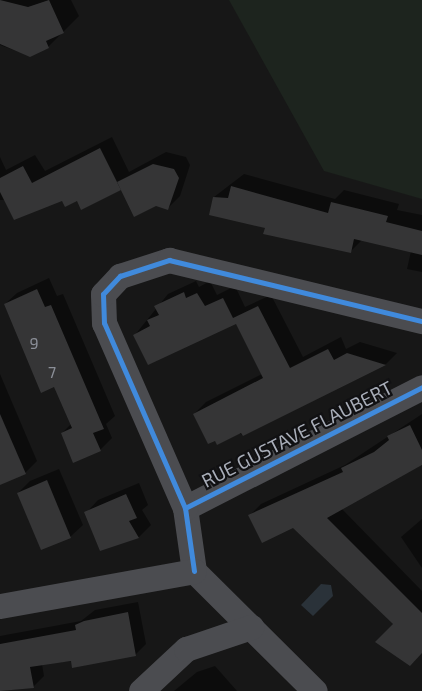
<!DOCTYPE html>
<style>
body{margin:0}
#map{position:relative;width:422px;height:691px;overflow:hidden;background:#171717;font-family:"Exo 2",sans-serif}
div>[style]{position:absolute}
.green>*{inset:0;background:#1d241e}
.water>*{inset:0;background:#2a3239}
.shadow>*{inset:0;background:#0007}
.building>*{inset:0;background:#353536}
.minor>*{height:25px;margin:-12.5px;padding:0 12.5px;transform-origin:12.5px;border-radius:12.5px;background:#4b4c50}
.cycleway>*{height:5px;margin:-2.5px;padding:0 2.5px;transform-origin:2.5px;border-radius:2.5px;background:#408adc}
span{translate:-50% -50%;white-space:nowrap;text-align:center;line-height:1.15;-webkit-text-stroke:4.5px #111113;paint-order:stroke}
.number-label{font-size:16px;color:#8b8f98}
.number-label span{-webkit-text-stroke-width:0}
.street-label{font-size:19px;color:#a8adb8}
</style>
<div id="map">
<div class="green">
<div style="clip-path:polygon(229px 0,422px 0,422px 199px,324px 171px)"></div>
</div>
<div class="water">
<div style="clip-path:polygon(321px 584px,331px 585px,333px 596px,313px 616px,301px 605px)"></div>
</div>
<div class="shadow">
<div style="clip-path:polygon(0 0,71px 0,79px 16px,48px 47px,30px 56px,0 45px)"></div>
<div style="clip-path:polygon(112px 137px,129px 172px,166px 152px,186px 157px,190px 165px,180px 196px,168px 208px,122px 188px,77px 200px,0 200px,0 157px,6px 170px,35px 155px,45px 171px)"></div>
<div style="clip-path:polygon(244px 174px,335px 199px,344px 190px,399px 204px,397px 210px,422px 215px,422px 272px,407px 269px,411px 251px,362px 240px,350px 252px,266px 227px,214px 197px)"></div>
<div style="clip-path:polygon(49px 278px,57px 296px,63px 294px,115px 416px,106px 424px,112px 438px,100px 450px,62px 433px,71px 424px,55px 386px,5px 304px,17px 293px)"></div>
<div style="clip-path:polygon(196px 281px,199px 287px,210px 281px,217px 295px,235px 286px,245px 307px,271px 295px,303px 357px,341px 337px,346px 349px,360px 342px,397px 353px,386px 364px,243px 435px,194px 414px,206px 402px,262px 374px,236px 322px,134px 336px,168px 294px)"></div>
<div style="clip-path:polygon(0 374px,37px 461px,25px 473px,0 484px)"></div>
<div style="clip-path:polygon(422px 414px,422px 465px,341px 508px,422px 591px,422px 652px,293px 526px,249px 516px,261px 504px,345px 465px)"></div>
<div style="clip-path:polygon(59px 469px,83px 525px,70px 537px,18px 493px,30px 481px)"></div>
<div style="clip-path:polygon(139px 483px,148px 505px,142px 510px,151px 525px,139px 537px,101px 549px,86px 513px,98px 500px)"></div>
<div style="clip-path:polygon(422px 519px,422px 568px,401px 537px)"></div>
<div style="clip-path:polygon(138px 602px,146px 644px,135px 655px,42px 664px,44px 676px,33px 687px,0 691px,0 636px,81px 621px,95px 610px)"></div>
<div style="clip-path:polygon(215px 666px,237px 691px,174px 691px,197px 672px)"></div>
</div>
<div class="building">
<div style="clip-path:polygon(0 0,28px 7px,49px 0,64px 33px,46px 41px,49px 48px,30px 57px,0 44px)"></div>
<div style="clip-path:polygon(100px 148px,121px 190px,81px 210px,77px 201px,65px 207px,62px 201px,14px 220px,0 192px,0 178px,23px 166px,32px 183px)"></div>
<div style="clip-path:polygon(153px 164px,174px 169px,179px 178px,168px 210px,156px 206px,134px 217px,117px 182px)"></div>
<div style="clip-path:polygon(231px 186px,328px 213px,331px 202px,388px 216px,386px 222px,422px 231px,422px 255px,354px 239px,351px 253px,263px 234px,265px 228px,209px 215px,213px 197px,228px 198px)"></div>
<div style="clip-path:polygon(37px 289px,45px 307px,51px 305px,104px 429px,93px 433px,101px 451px,73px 463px,61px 433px,72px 428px,54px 387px,41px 393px,4px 304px)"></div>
<div style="clip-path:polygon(184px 292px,186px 298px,197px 293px,205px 306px,223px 298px,233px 318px,258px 306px,290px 368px,328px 349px,334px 360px,347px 353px,386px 365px,243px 436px,241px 433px,217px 445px,215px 441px,208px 444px,193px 414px,263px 378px,236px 324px,148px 365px,133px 335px,150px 326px,147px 320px,159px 315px,154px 306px)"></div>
<div style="clip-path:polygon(0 414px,26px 474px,0 485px)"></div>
<div style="clip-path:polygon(410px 425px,422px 450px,422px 465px,327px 518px,422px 613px,422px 653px,410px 666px,375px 642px,393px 624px,293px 528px,262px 543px,248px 515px,343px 472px,341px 468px,374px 452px,389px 440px,387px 436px)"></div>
<div style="clip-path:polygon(47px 480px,71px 538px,41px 550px,17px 493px)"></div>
<div style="clip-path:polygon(126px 494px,137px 518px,129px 521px,139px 538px,100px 551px,84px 512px)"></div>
<div style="clip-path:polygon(128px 612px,136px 656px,72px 668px,71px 661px,30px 667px,34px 688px,0 691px,0 644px,76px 630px,75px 625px,84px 621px)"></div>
</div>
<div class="minor">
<div style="left:185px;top:508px;width:266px;rotate:-27deg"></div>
<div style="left:194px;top:571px;width:64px;rotate:-98.1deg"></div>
<div style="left:185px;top:508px;width:202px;rotate:-113.6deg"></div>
<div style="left:104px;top:323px;width:29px;rotate:-92deg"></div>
<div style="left:103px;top:294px;width:25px;rotate:-47deg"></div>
<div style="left:120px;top:276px;width:52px;rotate:-18.1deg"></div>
<div style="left:169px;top:260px;width:260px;rotate:13.6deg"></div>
<div style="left:194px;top:571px;width:170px;rotate:44.8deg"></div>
<div style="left:0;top:606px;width:197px;rotate:-10.2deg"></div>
<div style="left:141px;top:691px;width:62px;rotate:-43deg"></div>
<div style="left:186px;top:649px;width:69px;rotate:-18.7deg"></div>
</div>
<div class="cycleway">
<div style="left:185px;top:508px;width:266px;rotate:-27deg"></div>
<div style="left:194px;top:571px;width:64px;rotate:-98.1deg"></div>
<div style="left:185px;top:508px;width:202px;rotate:-113.6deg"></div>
<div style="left:104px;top:323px;width:29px;rotate:-92deg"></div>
<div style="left:103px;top:294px;width:25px;rotate:-47deg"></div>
<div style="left:120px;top:276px;width:52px;rotate:-18.1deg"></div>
<div style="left:169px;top:260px;width:260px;rotate:13.6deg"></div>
</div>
<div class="number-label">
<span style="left:34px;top:343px">9</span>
<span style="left:52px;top:372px">7</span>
</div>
<div class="street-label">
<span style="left:297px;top:434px;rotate:-27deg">RUE GUSTAVE FLAUBERT</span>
</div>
</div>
